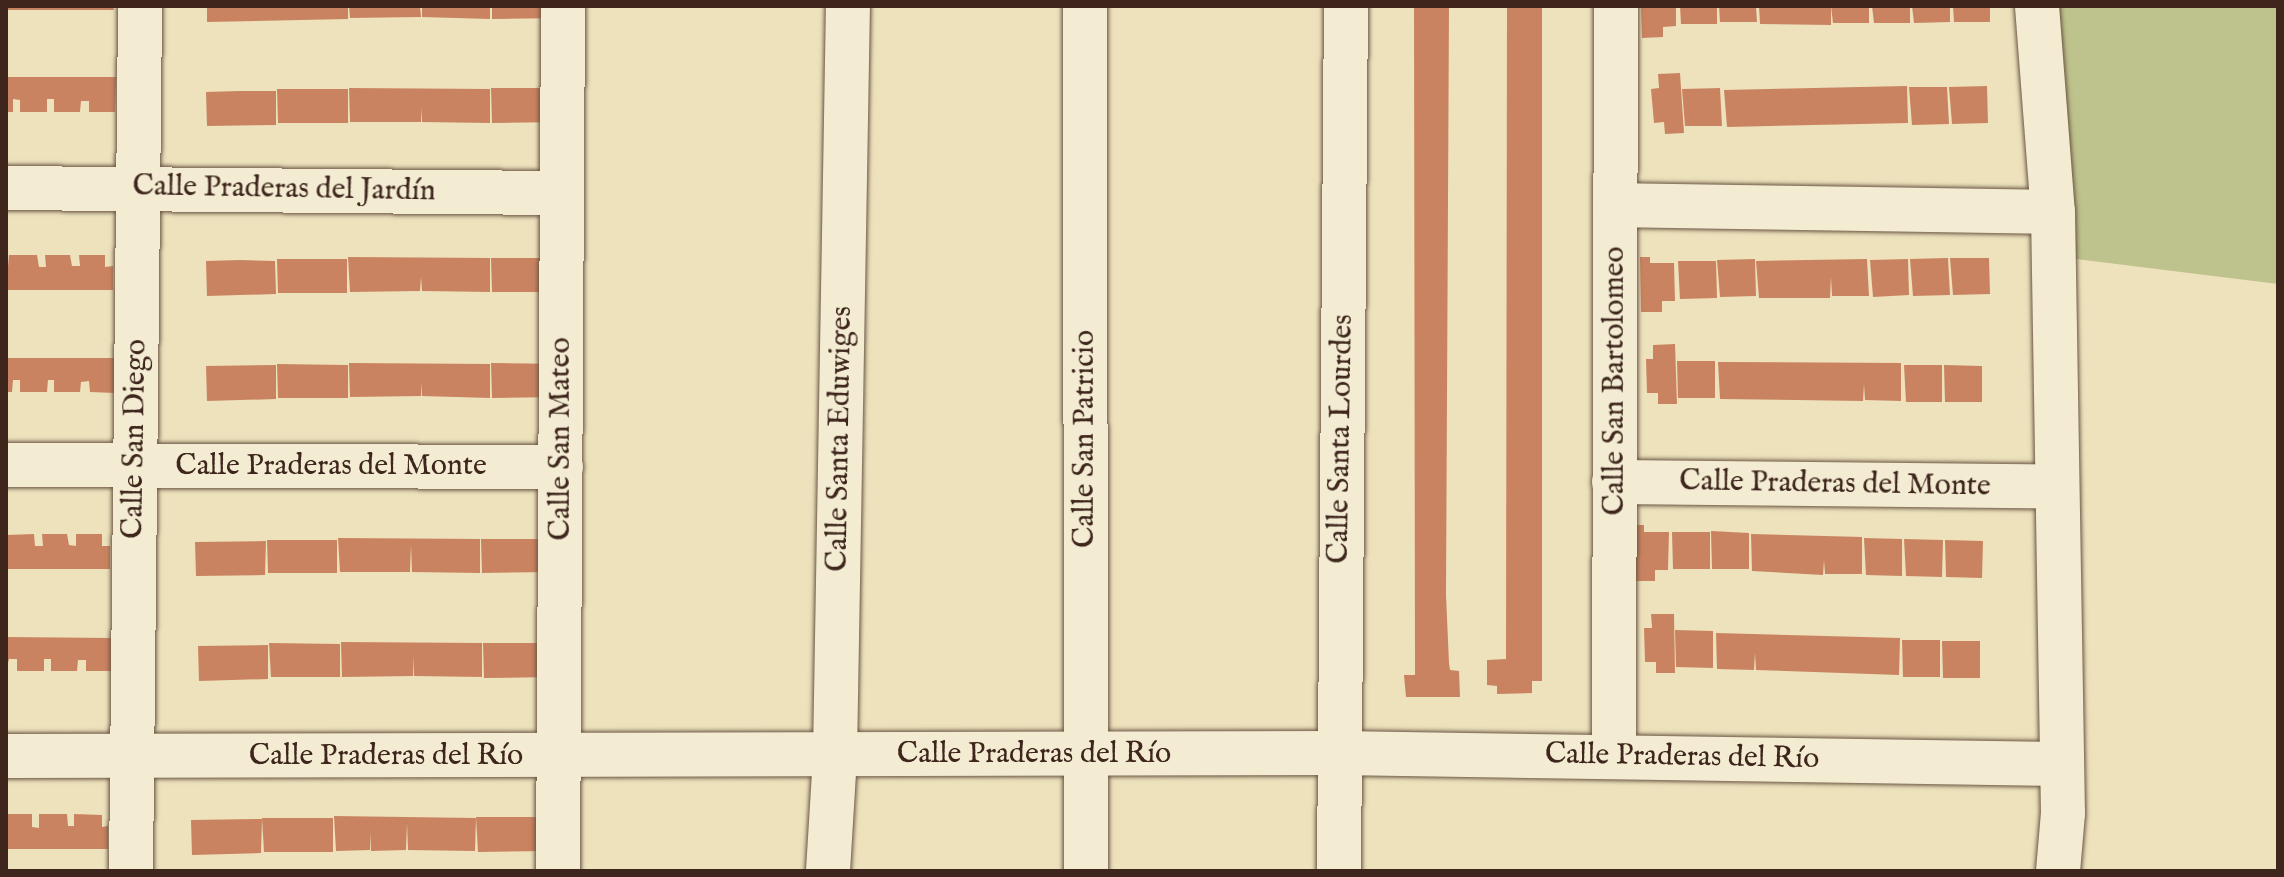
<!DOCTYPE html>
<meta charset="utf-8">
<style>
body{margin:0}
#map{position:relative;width:2284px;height:877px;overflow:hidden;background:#ede2bc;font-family:"IM FELL English",serif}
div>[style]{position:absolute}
.green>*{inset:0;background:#bec28c}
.building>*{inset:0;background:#ca8361}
.roads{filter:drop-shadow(0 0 2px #6a5544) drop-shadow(0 0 2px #6a5544)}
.minor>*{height:44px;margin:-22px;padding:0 22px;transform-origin:22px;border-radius:22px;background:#f3ecd3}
span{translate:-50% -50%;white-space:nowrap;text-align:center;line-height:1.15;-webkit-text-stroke:6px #f3ecd3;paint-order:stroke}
.street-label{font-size:30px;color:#3e261c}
.frame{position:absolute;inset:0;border:8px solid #3e261c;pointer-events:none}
</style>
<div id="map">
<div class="green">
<div style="clip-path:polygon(2046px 6px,2278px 6px,2278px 284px,2060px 257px)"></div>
</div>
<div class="building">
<div style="clip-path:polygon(6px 6px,113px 6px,114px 10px,6px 10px)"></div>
<div style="clip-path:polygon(207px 6px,348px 6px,348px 19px,207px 22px)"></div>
<div style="clip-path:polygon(349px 6px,420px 6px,421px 17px,350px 18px)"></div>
<div style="clip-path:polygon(422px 6px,490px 6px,490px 19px,422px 17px)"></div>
<div style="clip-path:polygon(492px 6px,562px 6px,562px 18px,492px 19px)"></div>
<div style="clip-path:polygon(1414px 6px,1449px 6px,1446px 595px,1449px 663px,1450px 670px,1459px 671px,1460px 697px,1406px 697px,1404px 675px,1415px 675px)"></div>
<div style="clip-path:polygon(1507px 6px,1542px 6px,1542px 681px,1532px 681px,1532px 693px,1497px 694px,1497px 686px,1487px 685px,1487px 660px,1506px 659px)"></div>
<div style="clip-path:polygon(1641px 6px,1676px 6px,1676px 26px,1663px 27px,1663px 37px,1642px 38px)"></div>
<div style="clip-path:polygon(1680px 6px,1717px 6px,1717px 24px,1681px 24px)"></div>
<div style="clip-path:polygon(1719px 6px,1756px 6px,1757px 22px,1720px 22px)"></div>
<div style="clip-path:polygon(1759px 6px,1831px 6px,1831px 25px,1760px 24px)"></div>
<div style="clip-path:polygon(1831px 6px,1869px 6px,1869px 23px,1833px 23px)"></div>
<div style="clip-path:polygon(1872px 6px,1910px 6px,1910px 23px,1874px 23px)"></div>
<div style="clip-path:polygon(1912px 6px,1950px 6px,1950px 22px,1914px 23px)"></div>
<div style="clip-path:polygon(1953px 6px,1990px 6px,1990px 22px,1954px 22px)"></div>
<div style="clip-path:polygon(1680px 73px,1684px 133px,1665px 134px,1664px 122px,1654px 123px,1651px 89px,1659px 88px,1658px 74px)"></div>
<div style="clip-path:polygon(6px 77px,116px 77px,115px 112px,89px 112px,89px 101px,81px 101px,80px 112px,54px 112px,54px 99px,47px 99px,47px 112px,20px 112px,20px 100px,13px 99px,13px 112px,6px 112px)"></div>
<div style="clip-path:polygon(1907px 86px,1908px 123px,1727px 127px,1724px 90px)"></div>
<div style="clip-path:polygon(1987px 86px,1988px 123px,1952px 124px,1949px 87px)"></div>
<div style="clip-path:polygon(1909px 87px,1947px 87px,1949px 124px,1912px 125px)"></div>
<div style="clip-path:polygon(349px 88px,490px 89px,490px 123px,422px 122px,421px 107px,421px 122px,350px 122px)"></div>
<div style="clip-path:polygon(491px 88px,562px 88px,562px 122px,492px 123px)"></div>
<div style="clip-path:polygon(1720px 88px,1722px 126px,1685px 126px,1682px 89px)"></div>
<div style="clip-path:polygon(277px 89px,348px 89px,348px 123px,278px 123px)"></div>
<div style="clip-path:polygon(240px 91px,276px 91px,276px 125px,207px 126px,206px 92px)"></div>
<div style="clip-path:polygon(9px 255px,37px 255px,39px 267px,46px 267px,45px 255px,70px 255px,72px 266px,80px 266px,79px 255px,105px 255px,105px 267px,113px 266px,113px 290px,6px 290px)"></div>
<div style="clip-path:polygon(348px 257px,490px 258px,490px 292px,422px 291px,421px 277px,420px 291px,350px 292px)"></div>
<div style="clip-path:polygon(1640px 257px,1650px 257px,1650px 263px,1674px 263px,1675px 301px,1662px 301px,1662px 312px,1641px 312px)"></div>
<div style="clip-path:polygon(491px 258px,562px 258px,562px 292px,492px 292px)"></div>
<div style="clip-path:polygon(1948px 258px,1950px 295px,1913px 296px,1910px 259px)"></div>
<div style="clip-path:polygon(1950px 258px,1989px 258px,1990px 294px,1953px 295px)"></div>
<div style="clip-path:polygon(277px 259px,347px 259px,347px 293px,278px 293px)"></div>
<div style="clip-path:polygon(1755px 259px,1756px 296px,1720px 297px,1717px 260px)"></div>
<div style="clip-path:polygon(1867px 259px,1869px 296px,1832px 296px,1831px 277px,1830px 298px,1759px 298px,1756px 261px)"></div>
<div style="clip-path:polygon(1908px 259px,1909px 295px,1873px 297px,1870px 260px)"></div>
<div style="clip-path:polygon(240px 260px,275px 261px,276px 294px,207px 296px,206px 261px)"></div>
<div style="clip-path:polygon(1678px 261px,1716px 261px,1717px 298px,1680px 299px)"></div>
<div style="clip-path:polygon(1675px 344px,1677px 404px,1658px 404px,1658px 393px,1647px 393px,1646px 359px,1653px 359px,1653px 345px)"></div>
<div style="clip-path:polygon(6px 358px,117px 358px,115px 393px,90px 392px,89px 381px,81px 382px,80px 392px,54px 392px,54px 380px,48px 380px,47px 392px,20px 392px,20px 380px,13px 380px,12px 392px,6px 392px)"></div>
<div style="clip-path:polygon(1677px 361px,1715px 361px,1715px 398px,1678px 398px)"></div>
<div style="clip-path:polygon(1718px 362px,1901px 363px,1901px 401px,1865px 400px,1864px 384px,1863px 401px,1720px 399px)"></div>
<div style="clip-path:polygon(349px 363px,490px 364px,490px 398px,422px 396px,422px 382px,421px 396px,350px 397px)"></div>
<div style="clip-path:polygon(491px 363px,562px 364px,562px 397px,492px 398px)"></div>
<div style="clip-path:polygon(277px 364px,348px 365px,348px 398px,278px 398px)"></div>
<div style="clip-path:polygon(276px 365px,276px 399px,207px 401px,206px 366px)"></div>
<div style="clip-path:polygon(1904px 365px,1942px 365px,1942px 402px,1906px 402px)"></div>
<div style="clip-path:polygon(1944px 365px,1982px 366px,1982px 402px,1945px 402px)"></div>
<div style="clip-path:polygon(1635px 525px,1644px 525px,1644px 532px,1669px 532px,1668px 570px,1655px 570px,1655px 581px,1633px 581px)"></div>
<div style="clip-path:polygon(1711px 531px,1749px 533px,1749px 569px,1712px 569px)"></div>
<div style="clip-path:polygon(1672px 532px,1710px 532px,1710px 569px,1673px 569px)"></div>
<div style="clip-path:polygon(34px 534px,35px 546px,43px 546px,42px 534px,67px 534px,69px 545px,76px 546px,76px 534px,102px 534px,102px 546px,110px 546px,110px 569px,6px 569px,6px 535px)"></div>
<div style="clip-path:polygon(1751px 534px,1862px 537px,1862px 574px,1825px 574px,1824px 560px,1823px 575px,1752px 571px)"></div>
<div style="clip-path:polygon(338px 538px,480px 539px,480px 573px,412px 572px,411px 545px,410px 572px,340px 572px)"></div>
<div style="clip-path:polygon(1864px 538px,1902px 539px,1902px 576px,1866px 575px)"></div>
<div style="clip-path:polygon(481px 539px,552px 539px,551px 572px,482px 573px)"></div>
<div style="clip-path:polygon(1904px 539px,1943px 540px,1942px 577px,1906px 576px)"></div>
<div style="clip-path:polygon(267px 540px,337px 540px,337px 573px,268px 573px)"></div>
<div style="clip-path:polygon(1945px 540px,1983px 541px,1982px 578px,1946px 577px)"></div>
<div style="clip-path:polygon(266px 541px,265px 575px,196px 576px,195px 542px)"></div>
<div style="clip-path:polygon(1651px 614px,1674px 614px,1675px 673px,1656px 673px,1656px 662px,1645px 662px,1644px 628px,1652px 628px)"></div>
<div style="clip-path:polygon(1675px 630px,1713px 631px,1713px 668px,1676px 667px)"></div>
<div style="clip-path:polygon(1716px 633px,1900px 638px,1899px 675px,1756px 670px,1755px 653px,1754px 670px,1717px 669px)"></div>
<div style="clip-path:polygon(6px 637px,113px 638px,112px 671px,86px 671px,86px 660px,78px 660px,77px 671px,51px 671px,51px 659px,44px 659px,44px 671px,17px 671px,17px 659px,9px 659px,6px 671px)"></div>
<div style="clip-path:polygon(1902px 640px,1940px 640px,1940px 677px,1903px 677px)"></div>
<div style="clip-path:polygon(1942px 641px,1980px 641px,1980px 678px,1943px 678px)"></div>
<div style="clip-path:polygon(341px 642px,482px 643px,482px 677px,414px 676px,413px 656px,413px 676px,342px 677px)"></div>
<div style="clip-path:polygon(269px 643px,340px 644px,340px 677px,271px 677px)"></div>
<div style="clip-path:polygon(483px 643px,554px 643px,554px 677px,484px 678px)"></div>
<div style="clip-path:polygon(268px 645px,268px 679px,199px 681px,198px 646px)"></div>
<div style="clip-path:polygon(6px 814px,32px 814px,32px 827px,39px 828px,39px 814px,67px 814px,68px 826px,74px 826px,74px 814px,102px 815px,102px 827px,108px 826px,108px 849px,6px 849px)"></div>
<div style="clip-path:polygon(334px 816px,476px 818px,475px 851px,408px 850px,407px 823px,406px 850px,371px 851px,371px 832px,370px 850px,336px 851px)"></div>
<div style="clip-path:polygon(476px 817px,548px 817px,547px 851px,478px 852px)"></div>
<div style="clip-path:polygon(262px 818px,333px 818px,333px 852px,264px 852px)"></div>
<div style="clip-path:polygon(262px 819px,261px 853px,192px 855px,191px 820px)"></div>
</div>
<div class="roads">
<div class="minor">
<div style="left:1085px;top:6px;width:865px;rotate:89.93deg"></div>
<div style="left:2037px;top:6px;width:207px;rotate:85.6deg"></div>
<div style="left:2053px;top:212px;width:601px;rotate:89.05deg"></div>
<div style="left:2063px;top:813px;width:58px;rotate:94.9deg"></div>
<div style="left:6px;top:188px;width:555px;rotate:0.52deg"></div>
<div style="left:1615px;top:205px;width:438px;rotate:0.9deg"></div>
<div style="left:6px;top:465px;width:555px;rotate:0.21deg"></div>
<div style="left:1614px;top:482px;width:442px;rotate:0.6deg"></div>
<div style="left:6px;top:756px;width:1332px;rotate:-0.13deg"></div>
<div style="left:1338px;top:753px;width:724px;rotate:0.87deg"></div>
<div style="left:1614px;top:756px;width:750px;rotate:-89.85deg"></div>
<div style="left:131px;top:871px;width:865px;rotate:-89.4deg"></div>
<div style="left:558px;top:871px;width:865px;rotate:-89.67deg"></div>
<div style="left:828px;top:871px;width:116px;rotate:-86.5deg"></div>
<div style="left:835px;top:755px;width:749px;rotate:-89.01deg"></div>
<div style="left:1339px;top:871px;width:865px;rotate:-89.54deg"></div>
</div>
</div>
<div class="street-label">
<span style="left:284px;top:189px;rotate:1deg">Calle Praderas del Jardín</span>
<span style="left:1615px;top:381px;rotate:-90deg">Calle San Bartolomeo</span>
<span style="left:135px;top:439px;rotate:-89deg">Calle San Diego</span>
<span style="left:561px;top:439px;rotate:-90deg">Calle San Mateo</span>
<span style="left:840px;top:439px;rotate:-89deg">Calle Santa Eduwiges</span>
<span style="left:1085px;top:439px;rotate:-90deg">Calle San Patricio</span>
<span style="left:1341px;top:439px;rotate:-89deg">Calle Santa Lourdes</span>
<span style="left:331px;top:466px">Calle Praderas del Monte</span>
<span style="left:1835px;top:484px;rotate:1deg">Calle Praderas del Monte</span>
<span style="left:1034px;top:754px">Calle Praderas del Río</span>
<span style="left:386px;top:756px">Calle Praderas del Río</span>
<span style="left:1682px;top:757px;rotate:1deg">Calle Praderas del Río</span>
</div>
<div class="frame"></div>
</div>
